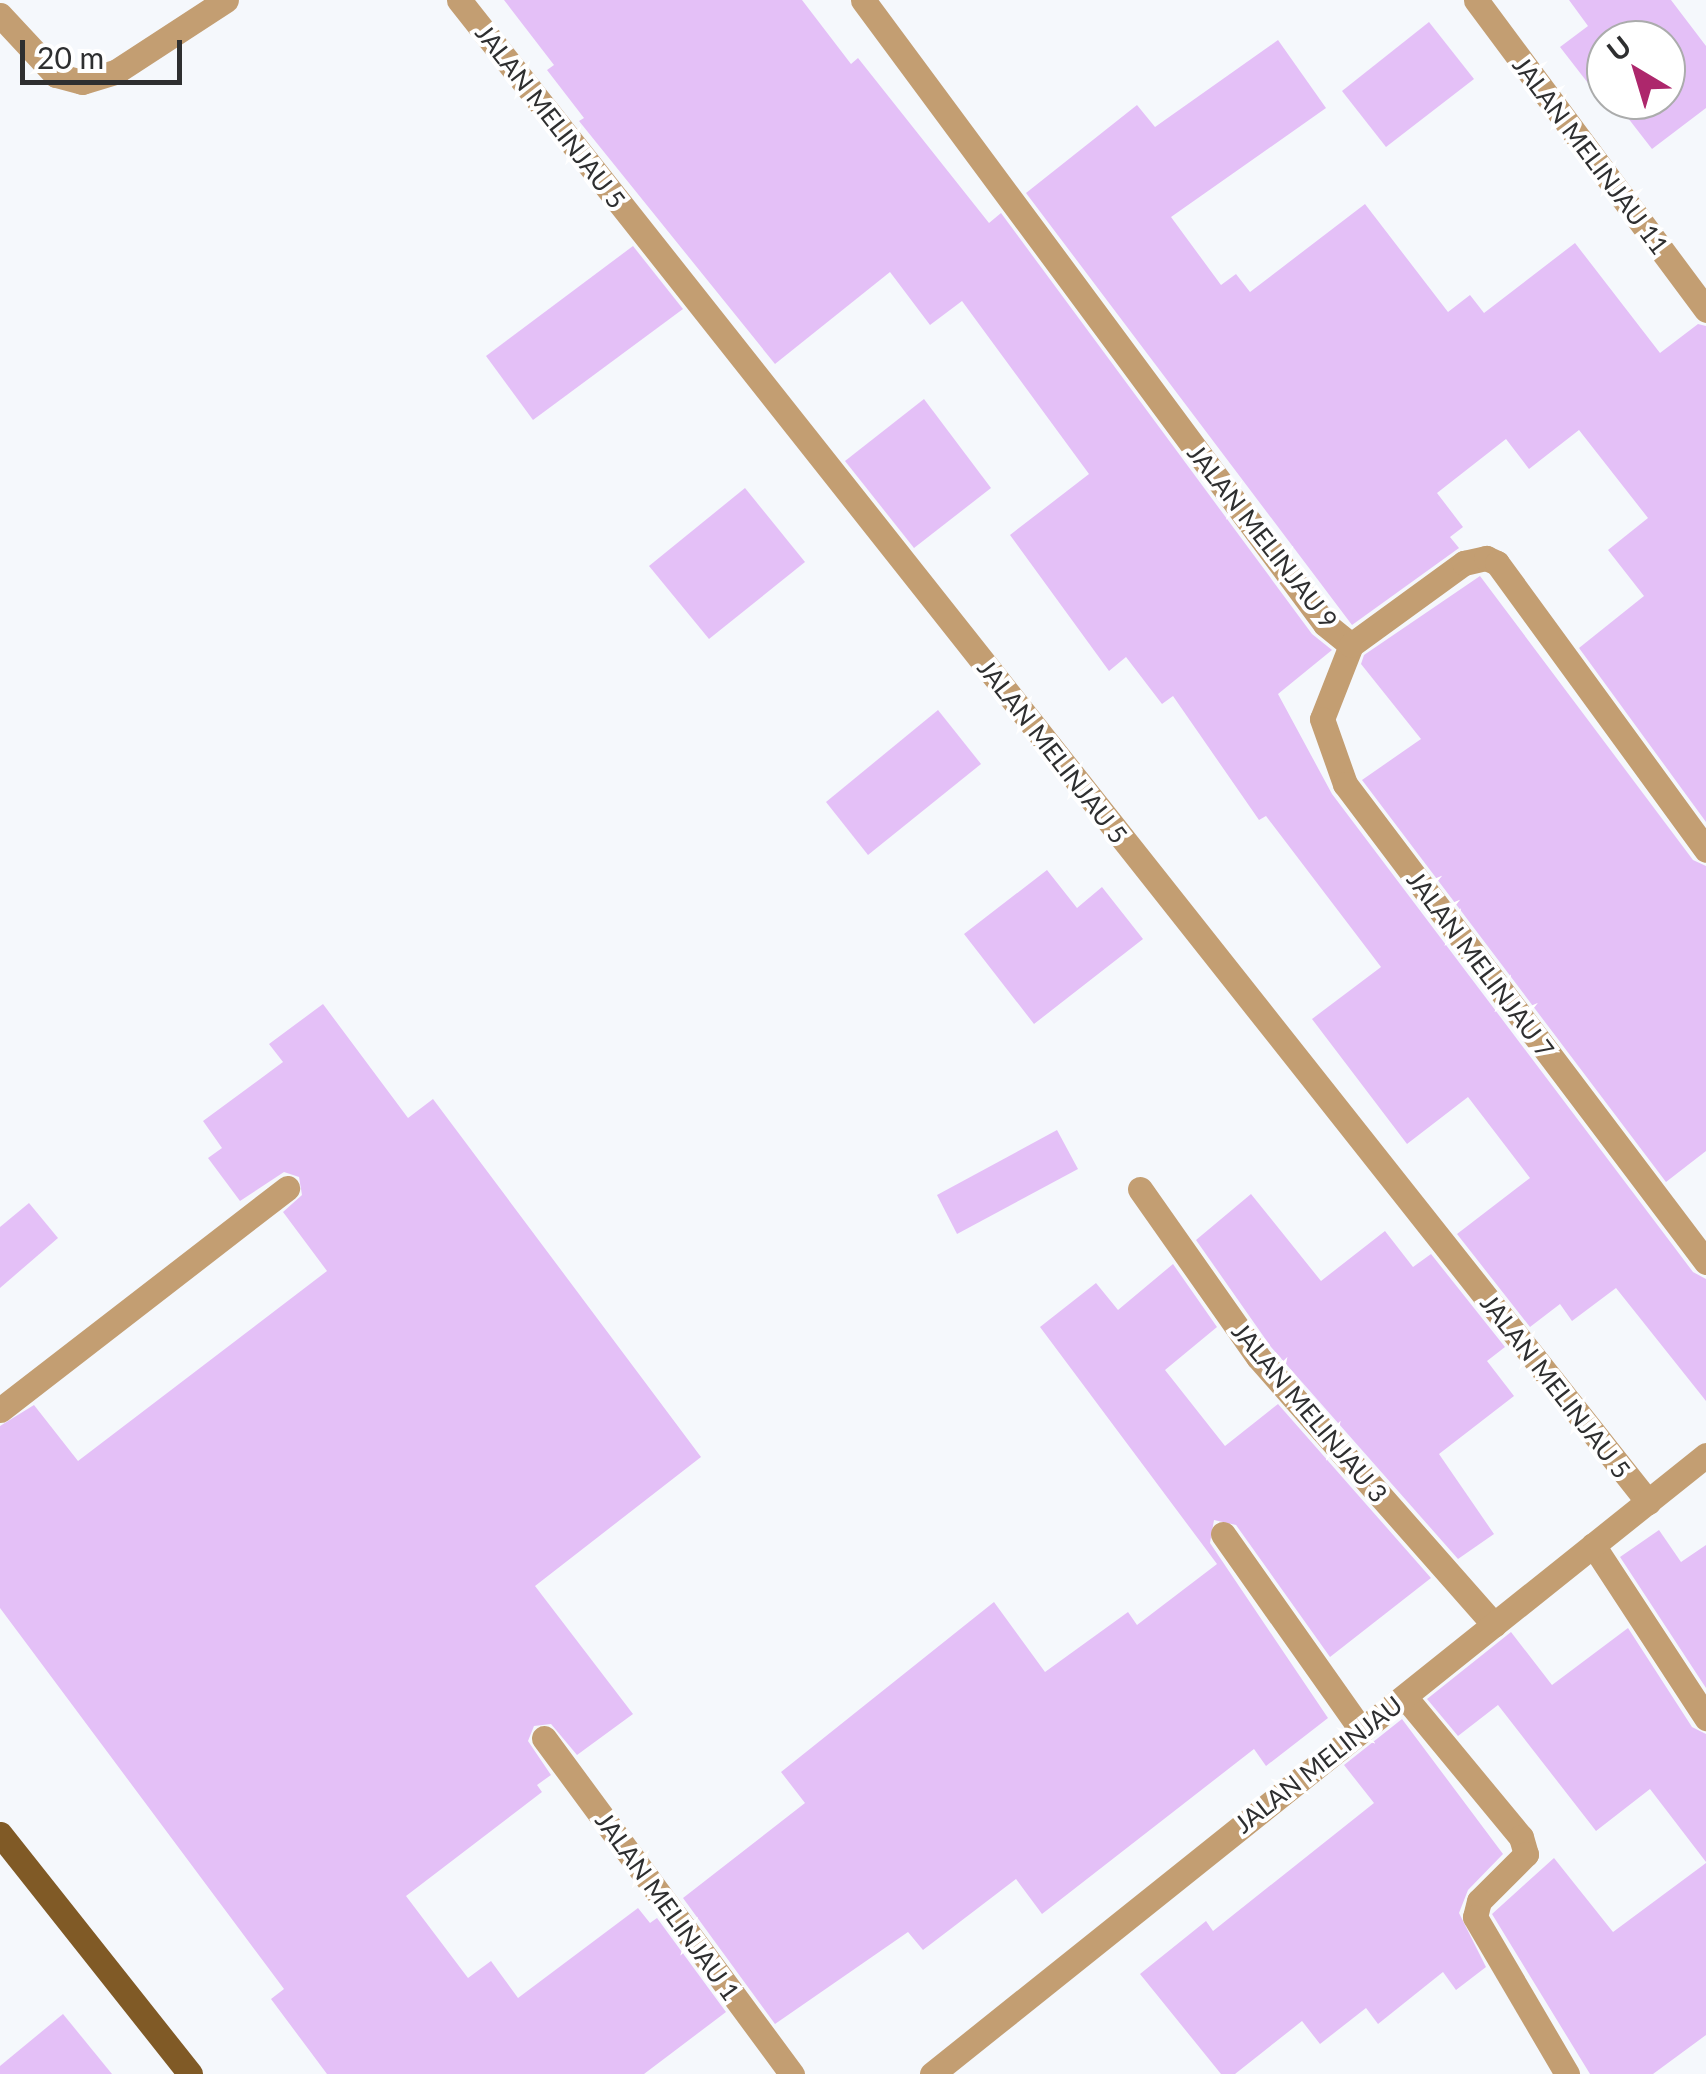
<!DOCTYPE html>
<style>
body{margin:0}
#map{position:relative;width:1706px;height:2074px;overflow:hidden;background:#f5f8fc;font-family:Lato,sans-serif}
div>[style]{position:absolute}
.building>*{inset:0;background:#e4c0f7}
.service>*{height:25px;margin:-12.5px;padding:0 12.5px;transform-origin:12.5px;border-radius:12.5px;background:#c39e72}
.minor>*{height:25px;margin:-12.5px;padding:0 12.5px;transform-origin:12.5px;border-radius:12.5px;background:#c39e72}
.tertiary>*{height:25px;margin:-12.5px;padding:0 12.5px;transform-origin:12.5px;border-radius:12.5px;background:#c39e72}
.primary>*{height:25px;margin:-12.5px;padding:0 12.5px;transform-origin:12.5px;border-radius:12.5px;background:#805a26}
span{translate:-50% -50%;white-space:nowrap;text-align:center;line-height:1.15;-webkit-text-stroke:8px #fff;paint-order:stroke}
.street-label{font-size:25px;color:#2e2f30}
.north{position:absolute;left:1586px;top:20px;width:100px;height:100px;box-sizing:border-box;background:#fff;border:2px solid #abacac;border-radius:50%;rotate:322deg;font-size:28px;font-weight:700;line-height:40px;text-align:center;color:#2e2f30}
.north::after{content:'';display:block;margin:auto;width:35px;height:45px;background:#ad276c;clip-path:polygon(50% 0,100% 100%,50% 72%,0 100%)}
.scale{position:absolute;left:20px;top:40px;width:162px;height:45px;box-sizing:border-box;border:5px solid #2e2f30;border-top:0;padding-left:12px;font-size:30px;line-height:35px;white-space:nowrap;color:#2e2f30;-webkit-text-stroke:8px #fff;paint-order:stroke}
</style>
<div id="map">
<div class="building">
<div style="clip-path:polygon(504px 0,802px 0,851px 64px,858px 58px,989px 223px,1001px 213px,1312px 634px,1332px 650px,1278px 694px,1332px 794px,1693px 1272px,1706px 1279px,1706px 1401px,1616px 1288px,1572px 1321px,1560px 1304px,1530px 1327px,1457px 1234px,1530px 1178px,1468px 1097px,1407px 1144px,1312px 1019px,1381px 967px,1266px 816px,1259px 820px,1173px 696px,1162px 704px,1126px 657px,1109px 671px,1010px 535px,1089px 474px,962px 301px,930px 325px,890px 272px,775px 364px,579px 121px,584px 118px,547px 70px,554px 65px)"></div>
<div style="clip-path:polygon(1569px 0,1671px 0,1706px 46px,1706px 108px,1652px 149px,1614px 100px,1666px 100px,1666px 40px,1606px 40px,1606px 90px,1598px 96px,1560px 47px,1588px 26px)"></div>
<div style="clip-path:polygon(1429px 22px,1474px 79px,1386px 147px,1342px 91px)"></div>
<div style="clip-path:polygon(1278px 40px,1326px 108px,1171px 217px,1221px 285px,1236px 274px,1250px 292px,1365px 204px,1448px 312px,1470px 295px,1484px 313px,1575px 243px,1660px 353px,1698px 324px,1706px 326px,1706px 822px,1579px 648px,1644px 596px,1608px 550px,1648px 518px,1579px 430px,1529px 469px,1506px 439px,1437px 493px,1463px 527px,1450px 537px,1459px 548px,1352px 625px,1026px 193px,1137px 105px,1155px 127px)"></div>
<div style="clip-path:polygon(633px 246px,683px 309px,533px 420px,486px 356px)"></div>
<div style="clip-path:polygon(924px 399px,991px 488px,914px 548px,845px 461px)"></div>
<div style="clip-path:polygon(745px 488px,805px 562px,709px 639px,649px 566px)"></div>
<div style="clip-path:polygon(1480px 576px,1693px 860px,1706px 866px,1706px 1151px,1666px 1182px,1362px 780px,1421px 739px,1361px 664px,1364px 655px)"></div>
<div style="clip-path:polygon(938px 710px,981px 764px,868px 855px,826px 802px)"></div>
<div style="clip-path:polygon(1047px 870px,1077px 908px,1102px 887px,1143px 939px,1034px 1024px,964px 934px)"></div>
<div style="clip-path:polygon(323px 1004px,408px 1118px,433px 1099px,701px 1457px,535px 1586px,633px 1714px,577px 1755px,551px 1724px,534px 1726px,528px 1741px,551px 1775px,537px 1785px,542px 1792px,406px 1896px,468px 1978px,491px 1961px,518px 1998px,638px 1908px,650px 1923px,657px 1918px,726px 2012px,644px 2074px,327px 2074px,271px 1999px,284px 1989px,0 1608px,0 1426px,34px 1405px,78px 1461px,327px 1271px,283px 1212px,302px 1195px,299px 1177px,284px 1172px,240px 1201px,208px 1158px,222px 1148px,203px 1121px,283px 1062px,269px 1044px)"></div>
<div style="clip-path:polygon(1057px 1130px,1078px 1169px,957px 1234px,937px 1195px)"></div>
<div style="clip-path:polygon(1251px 1194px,1321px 1281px,1385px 1231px,1413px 1267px,1431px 1254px,1505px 1347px,1487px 1361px,1514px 1396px,1439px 1454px,1494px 1534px,1458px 1559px,1271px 1347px,1196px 1240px)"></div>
<div style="clip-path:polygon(29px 1203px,58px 1238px,0 1288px,0 1227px)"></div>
<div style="clip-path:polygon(1173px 1264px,1217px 1327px,1165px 1370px,1225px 1446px,1278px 1404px,1431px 1578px,1330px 1657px,1236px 1525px,1214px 1520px,1210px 1543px,1328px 1718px,1266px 1766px,1254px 1749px,1042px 1914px,1016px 1879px,923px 1950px,908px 1932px,775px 2024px,683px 1898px,805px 1803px,781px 1772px,994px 1602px,1045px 1672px,1128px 1612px,1137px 1625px,1217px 1564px,1040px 1327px,1096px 1283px,1118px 1310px)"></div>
<div style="clip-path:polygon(1659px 1530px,1681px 1562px,1706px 1545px,1706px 1688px,1620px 1557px)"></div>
<div style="clip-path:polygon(1628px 1628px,1692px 1727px,1706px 1734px,1706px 1862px,1650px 1789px,1596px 1831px,1498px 1705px,1458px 1736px,1427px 1699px,1511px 1632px,1552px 1685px)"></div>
<div style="clip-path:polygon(1402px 1719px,1503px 1854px,1468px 1890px,1459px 1913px,1486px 1967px,1456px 1990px,1443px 1972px,1378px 2024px,1366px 2008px,1320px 2044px,1302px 2021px,1235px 2074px,1221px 2074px,1140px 1974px,1206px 1921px,1213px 1931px,1374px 1803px,1344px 1765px)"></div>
<div style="clip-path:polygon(1554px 1858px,1613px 1932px,1706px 1863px,1706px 2035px,1653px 2074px,1590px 2074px,1492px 1914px)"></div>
<div style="clip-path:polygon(63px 2014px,112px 2074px,0 2074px,0 2066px)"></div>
</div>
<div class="service">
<div style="left:0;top:1410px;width:363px;rotate:-37.7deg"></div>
</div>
<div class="minor">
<div style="left:459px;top:0;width:1916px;rotate:51.63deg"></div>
<div style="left:863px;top:0;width:776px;rotate:53.48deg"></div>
<div style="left:1325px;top:624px;width:33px;rotate:39deg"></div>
<div style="left:1476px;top:0;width:386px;rotate:53.4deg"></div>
<div style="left:0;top:15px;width:82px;rotate:47deg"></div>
<div style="left:56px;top:75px;width:27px;rotate:15deg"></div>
<div style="left:82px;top:82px;width:37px;rotate:-17deg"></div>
<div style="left:117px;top:71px;width:130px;rotate:-33.1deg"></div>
<div style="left:1351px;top:645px;width:79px;rotate:111.4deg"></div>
<div style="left:1322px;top:719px;width:69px;rotate:70.5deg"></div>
<div style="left:1345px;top:784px;width:599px;rotate:52.94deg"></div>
<div style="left:1351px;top:645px;width:140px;rotate:-36deg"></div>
<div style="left:1464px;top:563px;width:23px;rotate:-13deg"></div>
<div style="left:1486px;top:558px;width:12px;rotate:24deg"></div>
<div style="left:1497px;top:563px;width:355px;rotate:53.9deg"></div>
<div style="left:1140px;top:1189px;width:205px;rotate:54.9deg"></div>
<div style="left:1258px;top:1357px;width:357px;rotate:48.6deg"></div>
<div style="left:1223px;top:1534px;width:237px;rotate:54.8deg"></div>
<div style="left:1593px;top:1545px;width:207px;rotate:56.8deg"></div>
<div style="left:1405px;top:1697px;width:182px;rotate:50.4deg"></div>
<div style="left:1521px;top:1837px;width:18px;rotate:74deg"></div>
<div style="left:1526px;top:1854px;width:66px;rotate:135deg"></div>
<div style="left:1479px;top:1901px;width:16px;rotate:104deg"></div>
<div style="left:1475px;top:1917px;width:182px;rotate:59.6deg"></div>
<div style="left:544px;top:1738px;width:418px;rotate:53.6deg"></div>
</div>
<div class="tertiary">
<div style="left:932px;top:2074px;width:991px;rotate:-38.65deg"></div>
</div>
<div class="primary">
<div style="left:0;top:1834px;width:306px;rotate:51.6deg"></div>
</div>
<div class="street-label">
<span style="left:551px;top:116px;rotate:52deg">JALAN MELINJAU 5</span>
<span style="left:1591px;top:155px;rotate:53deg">JALAN MELINJAU 11</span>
<span style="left:1263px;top:536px;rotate:52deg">JALAN MELINJAU 9</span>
<span style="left:1053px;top:751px;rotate:52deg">JALAN MELINJAU 5</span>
<span style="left:1481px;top:964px;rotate:53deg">JALAN MELINJAU 7</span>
<span style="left:1556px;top:1386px;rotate:52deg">JALAN MELINJAU 5</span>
<span style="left:1310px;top:1412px;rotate:50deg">JALAN MELINJAU 3</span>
<span style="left:1318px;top:1764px;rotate:-38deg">JALAN MELINJAU</span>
<span style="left:668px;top:1906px;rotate:54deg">JALAN MELINJAU 1</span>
</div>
<div class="north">U</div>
<div class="scale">20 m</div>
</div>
